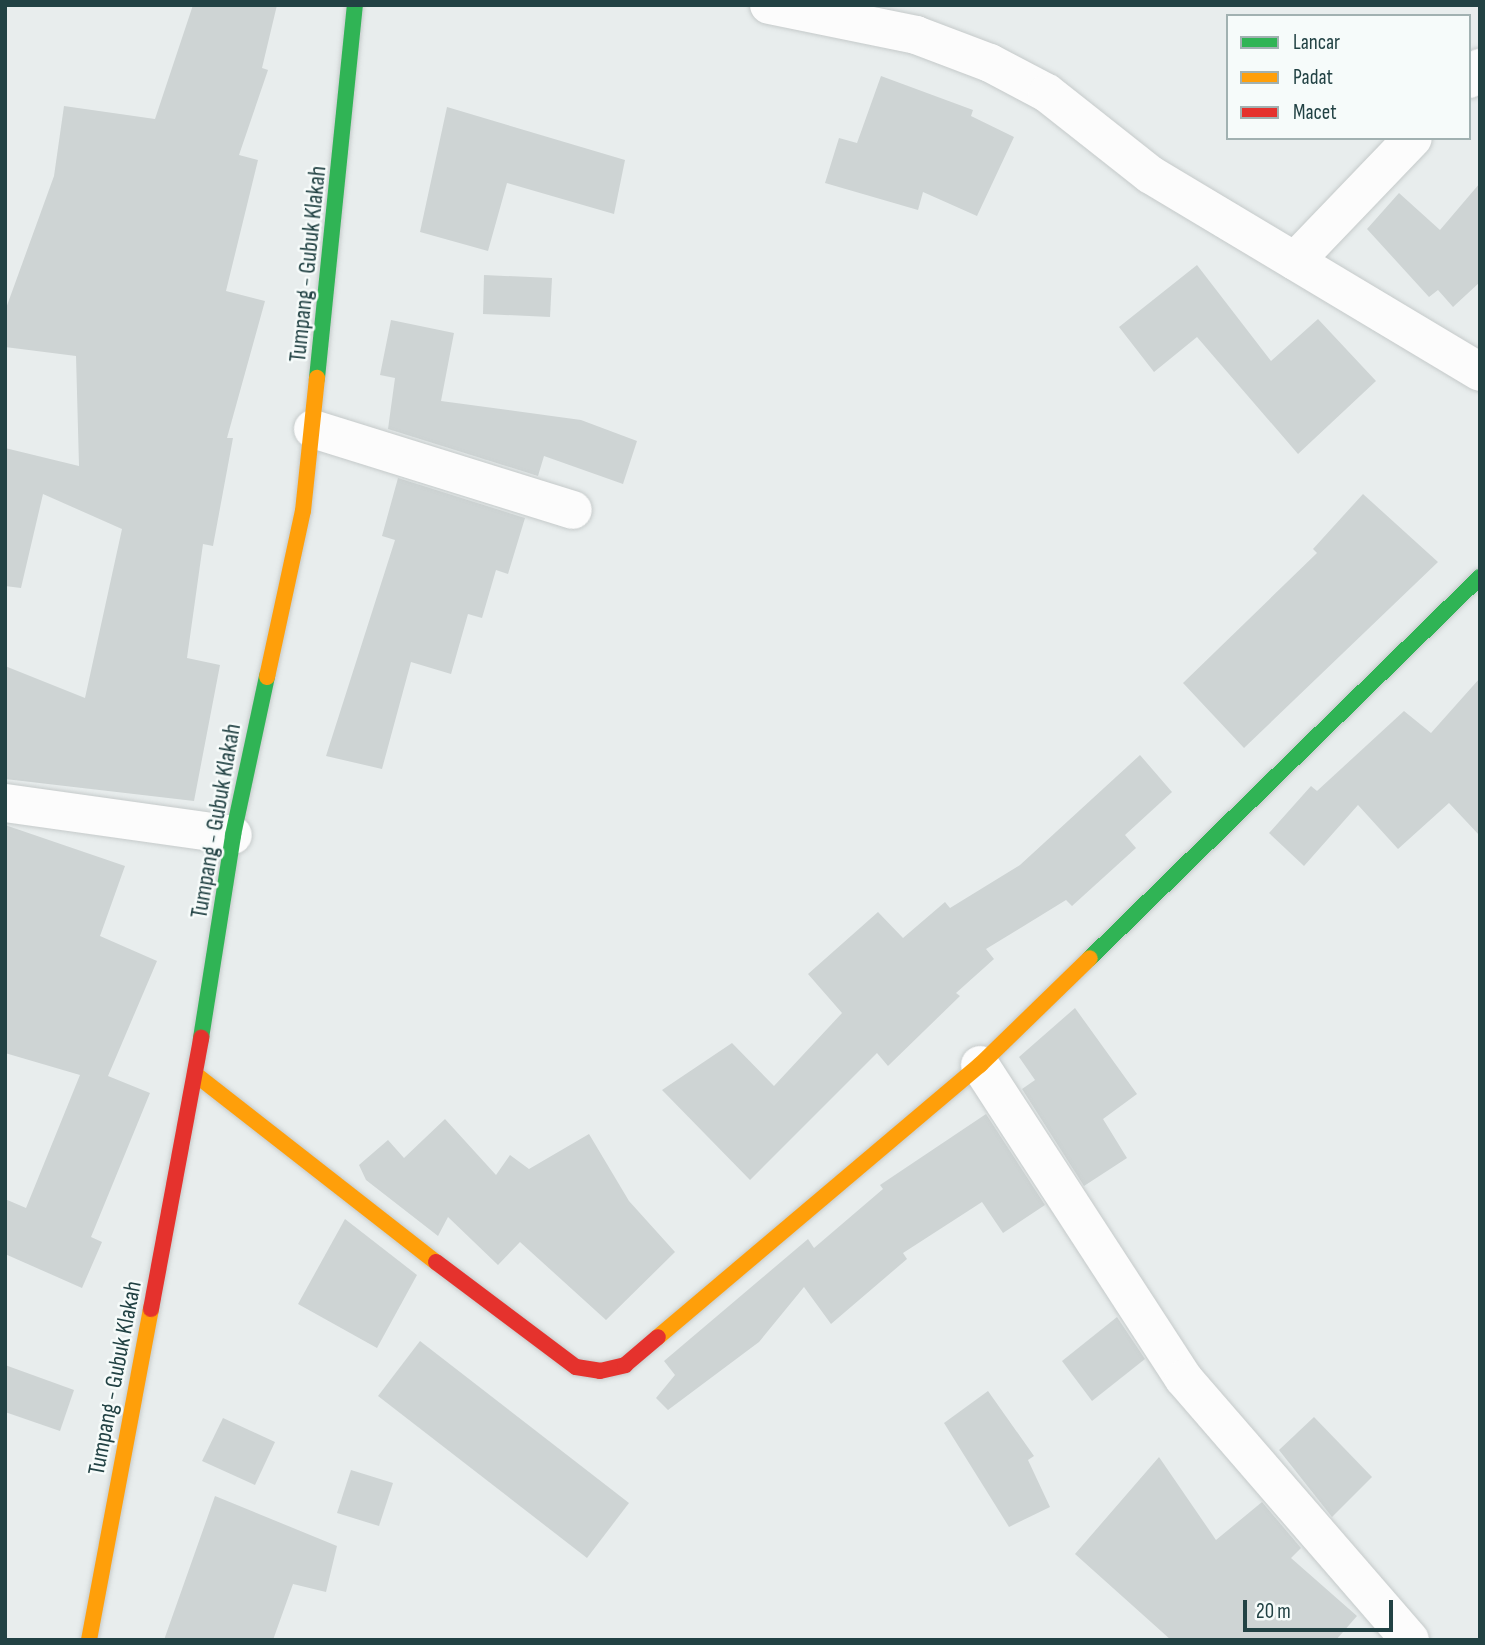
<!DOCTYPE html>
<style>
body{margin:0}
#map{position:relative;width:1485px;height:1645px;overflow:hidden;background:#e8eded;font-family:"Sofia Sans Condensed",sans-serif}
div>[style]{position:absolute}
.building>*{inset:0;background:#ced4d4}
.roads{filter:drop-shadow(0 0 2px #c5caca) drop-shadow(0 0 2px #c5caca)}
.street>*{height:38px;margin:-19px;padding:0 19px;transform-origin:19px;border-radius:19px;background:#fcfcfc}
.fast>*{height:16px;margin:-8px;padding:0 8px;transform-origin:8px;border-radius:8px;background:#30b455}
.slow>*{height:16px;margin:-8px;padding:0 8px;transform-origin:8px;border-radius:8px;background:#ff9f0a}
.jam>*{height:16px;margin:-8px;padding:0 8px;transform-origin:8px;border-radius:8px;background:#e5322d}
span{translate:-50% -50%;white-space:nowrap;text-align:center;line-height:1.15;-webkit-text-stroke:5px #f6fbfa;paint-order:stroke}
.street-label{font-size:24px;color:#224244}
.frame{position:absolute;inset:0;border:7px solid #224244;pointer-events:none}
.legend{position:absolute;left:1226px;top:14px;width:245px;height:126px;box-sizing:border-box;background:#f6fbfa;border:2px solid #a1b1b1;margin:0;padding:9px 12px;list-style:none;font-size:21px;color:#224244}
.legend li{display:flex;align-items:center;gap:14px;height:35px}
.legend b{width:35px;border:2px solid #a1b1b1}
.scale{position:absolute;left:1243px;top:1600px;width:150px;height:32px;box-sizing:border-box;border:4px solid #224244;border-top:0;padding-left:9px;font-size:21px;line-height:24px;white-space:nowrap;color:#224244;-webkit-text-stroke:5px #f6fbfa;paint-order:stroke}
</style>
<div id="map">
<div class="building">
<div style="clip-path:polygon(193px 5px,277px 5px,262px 68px,268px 70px,239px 155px,258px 160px,226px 291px,265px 301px,227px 438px,233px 438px,213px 546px,203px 544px,187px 658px,220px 665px,194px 801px,5px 779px,5px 666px,85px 698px,122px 529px,43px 494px,21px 588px,5px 586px,5px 448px,79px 466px,76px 356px,5px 347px,5px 311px,54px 176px,64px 106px,155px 119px)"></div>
<div style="clip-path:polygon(881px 76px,973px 110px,971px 116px,1014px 137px,977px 216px,923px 192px,918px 210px,825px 183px,839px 138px,857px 143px)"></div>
<div style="clip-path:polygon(447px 107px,625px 160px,614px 214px,507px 183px,488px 251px,420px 232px)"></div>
<div style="clip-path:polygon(1480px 183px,1480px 282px,1453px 307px,1438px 290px,1429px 297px,1367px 229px,1399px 193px,1440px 230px)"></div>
<div style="clip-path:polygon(1197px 265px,1271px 361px,1318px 319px,1376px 381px,1298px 454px,1197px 337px,1154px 372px,1119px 327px)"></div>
<div style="clip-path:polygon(484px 275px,552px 278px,550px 317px,483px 314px)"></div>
<div style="clip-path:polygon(391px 320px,454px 333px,441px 401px,581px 420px,637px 441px,623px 484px,544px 456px,538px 476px,388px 429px,395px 378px,380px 375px)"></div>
<div style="clip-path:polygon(398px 478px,525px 518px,508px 574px,496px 570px,482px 618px,468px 614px,451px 674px,411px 662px,382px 769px,326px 756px,395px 540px,382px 536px)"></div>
<div style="clip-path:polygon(1363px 494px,1438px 562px,1244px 748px,1183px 683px,1317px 553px,1313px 549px)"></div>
<div style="clip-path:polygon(1480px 678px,1480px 836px,1449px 803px,1398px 849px,1358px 805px,1304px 866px,1269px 833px,1311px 786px,1317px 791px,1404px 711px,1431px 733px)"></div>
<div style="clip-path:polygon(1140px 755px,1172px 792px,1125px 835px,1136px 848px,1072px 906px,1066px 900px,986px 949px,994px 959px,956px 993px,960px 996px,888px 1066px,877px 1053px,750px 1180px,662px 1090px,732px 1043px,774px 1086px,842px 1013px,808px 974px,878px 912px,903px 938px,945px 902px,950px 908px,1020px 865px)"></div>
<div style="clip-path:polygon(5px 825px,125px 866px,100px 936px,157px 961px,108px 1076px,150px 1093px,91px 1237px,102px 1242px,82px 1288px,5px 1254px,5px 1199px,26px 1208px,80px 1075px,5px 1053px)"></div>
<div style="clip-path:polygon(1075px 1008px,1137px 1094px,1103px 1119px,1127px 1158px,1084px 1186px,1022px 1089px,1035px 1080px,1019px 1057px)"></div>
<div style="clip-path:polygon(986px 1114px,1045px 1205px,1003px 1233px,982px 1202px,903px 1253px,907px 1259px,831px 1324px,804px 1287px,759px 1342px,668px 1410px,656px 1398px,675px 1375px,664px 1361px,808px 1239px,814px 1248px,883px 1189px,880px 1185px)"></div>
<div style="clip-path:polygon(445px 1119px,496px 1175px,510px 1155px,529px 1169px,589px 1134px,629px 1201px,675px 1252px,606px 1320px,520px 1242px,498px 1265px,448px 1217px,438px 1236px,366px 1180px,359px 1165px,388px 1140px,404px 1158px)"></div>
<div style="clip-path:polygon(345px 1219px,417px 1275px,377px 1348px,298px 1304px)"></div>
<div style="clip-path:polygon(1117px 1317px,1145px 1359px,1092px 1401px,1062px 1361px)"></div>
<div style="clip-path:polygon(420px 1341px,629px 1503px,587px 1558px,378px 1396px)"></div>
<div style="clip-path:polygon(5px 1365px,74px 1390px,60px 1431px,5px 1412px)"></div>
<div style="clip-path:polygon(988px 1391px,1034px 1456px,1028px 1460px,1050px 1507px,1009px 1527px,944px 1423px)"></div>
<div style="clip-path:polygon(1314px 1417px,1372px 1477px,1332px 1517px,1279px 1450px)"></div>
<div style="clip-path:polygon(223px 1418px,275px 1442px,255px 1485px,202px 1461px)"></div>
<div style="clip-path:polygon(1159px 1457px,1216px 1540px,1262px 1502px,1301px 1548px,1291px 1558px,1357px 1616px,1336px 1640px,1171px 1640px,1075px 1554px)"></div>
<div style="clip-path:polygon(351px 1470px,393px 1483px,379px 1526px,337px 1513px)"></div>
<div style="clip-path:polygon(215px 1496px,337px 1546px,326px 1592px,293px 1584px,273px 1640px,164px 1640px)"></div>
</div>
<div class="roads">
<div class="street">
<div style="left:769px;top:5px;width:150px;rotate:11.5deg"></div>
<div style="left:916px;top:35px;width:79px;rotate:20.7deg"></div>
<div style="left:990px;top:63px;width:64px;rotate:27.8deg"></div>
<div style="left:1047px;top:93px;width:132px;rotate:38.3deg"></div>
<div style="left:1151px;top:175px;width:383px;rotate:30.9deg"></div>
<div style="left:1469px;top:79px;width:16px;rotate:-45deg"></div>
<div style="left:1295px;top:261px;width:170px;rotate:-46.2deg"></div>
<div style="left:313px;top:429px;width:272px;rotate:17.3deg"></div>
<div style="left:5px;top:803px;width:230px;rotate:8deg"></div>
<div style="left:980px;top:1065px;width:374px;rotate:57deg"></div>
<div style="left:1184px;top:1379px;width:345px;rotate:49.1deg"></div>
</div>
<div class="fast">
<div style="left:317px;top:378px;width:375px;rotate:-84.2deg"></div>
<div style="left:1090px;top:958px;width:545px;rotate:-44.33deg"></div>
<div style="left:201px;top:1038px;width:206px;rotate:-81deg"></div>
<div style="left:233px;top:835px;width:162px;rotate:-77.9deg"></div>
</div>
<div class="slow">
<div style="left:267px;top:677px;width:170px;rotate:-77.8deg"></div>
<div style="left:303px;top:511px;width:134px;rotate:-84deg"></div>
<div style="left:195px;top:1074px;width:306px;rotate:38deg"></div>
<div style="left:658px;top:1337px;width:422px;rotate:-40.2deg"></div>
<div style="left:980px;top:1065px;width:153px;rotate:-44.2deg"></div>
<div style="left:89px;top:1640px;width:337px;rotate:-79.4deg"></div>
</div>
<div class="jam">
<div style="left:436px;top:1262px;width:175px;rotate:36.9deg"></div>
<div style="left:576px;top:1367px;width:24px;rotate:9deg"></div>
<div style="left:600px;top:1371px;width:26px;rotate:-13deg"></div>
<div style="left:625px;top:1365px;width:43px;rotate:-40.3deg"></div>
<div style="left:151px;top:1309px;width:276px;rotate:-79.5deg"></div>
</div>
</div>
<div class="street-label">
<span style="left:308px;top:264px;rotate:-84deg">Tumpang - Gubuk Klakah</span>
<span style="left:216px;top:821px;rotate:-80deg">Tumpang - Gubuk Klakah</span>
<span style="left:115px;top:1378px;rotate:-79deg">Tumpang - Gubuk Klakah</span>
</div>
<div class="frame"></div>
<ul class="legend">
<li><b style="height:9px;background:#30b455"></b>Lancar</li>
<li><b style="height:9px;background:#ff9f0a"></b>Padat</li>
<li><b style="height:9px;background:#e5322d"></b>Macet</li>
</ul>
<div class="scale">20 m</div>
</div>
